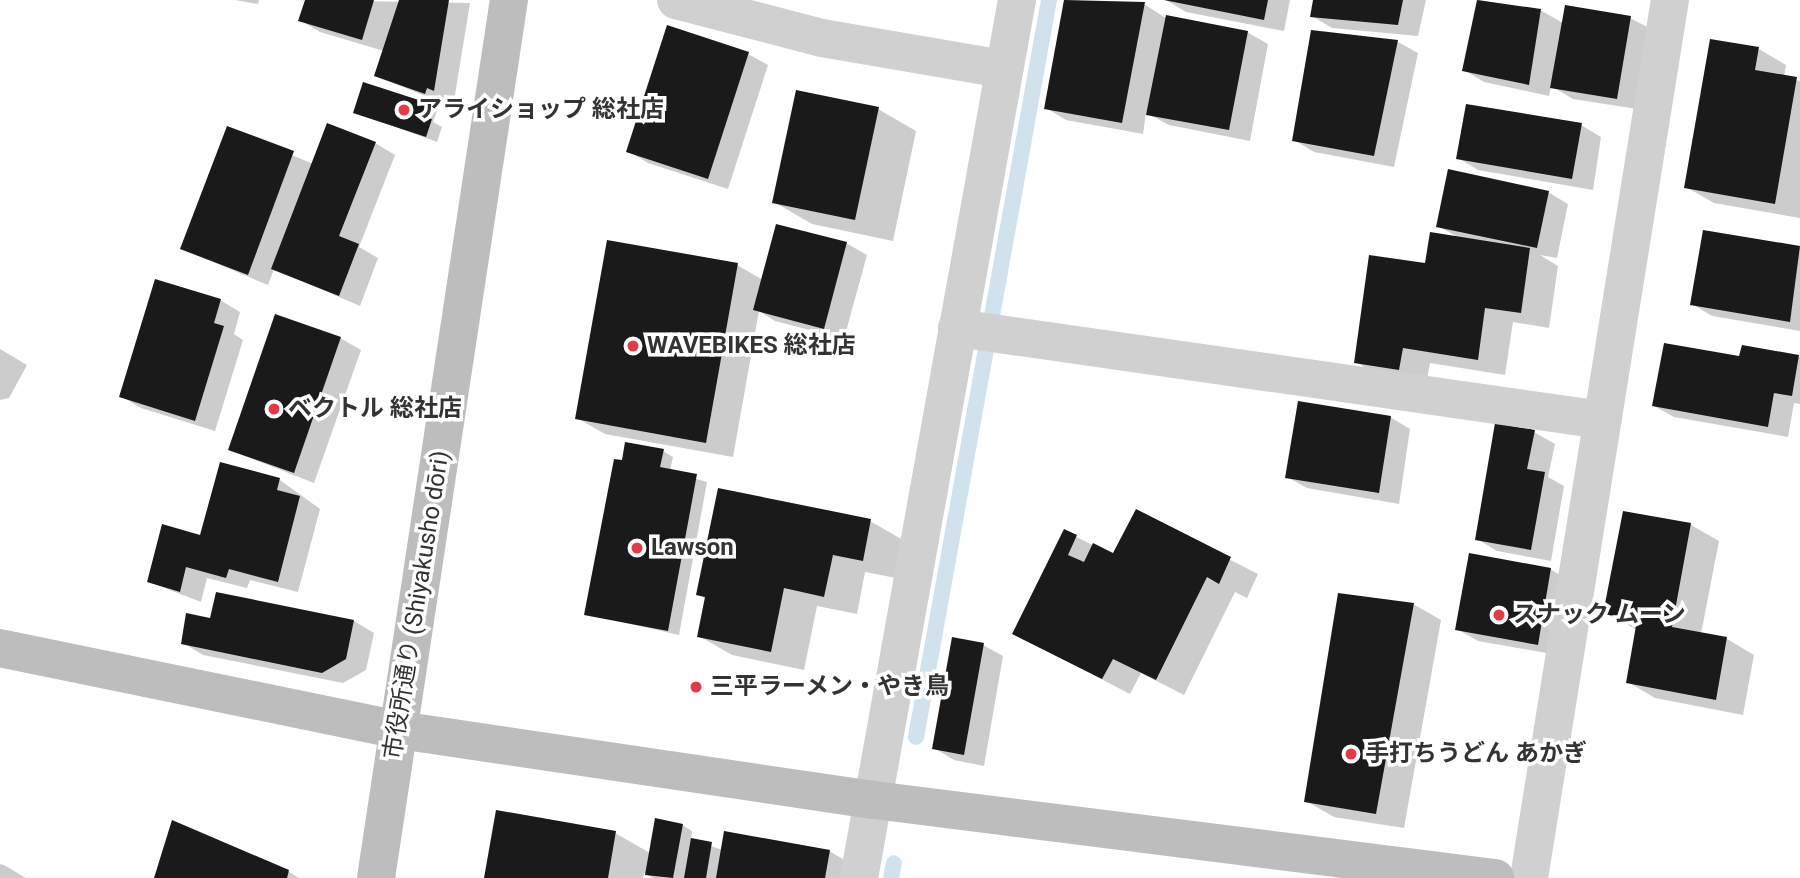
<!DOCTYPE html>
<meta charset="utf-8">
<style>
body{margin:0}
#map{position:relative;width:1800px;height:878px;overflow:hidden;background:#fff;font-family:Roboto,"Noto Sans JP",sans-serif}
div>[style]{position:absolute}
.shadow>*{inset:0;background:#0003}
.stream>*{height:16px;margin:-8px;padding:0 8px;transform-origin:8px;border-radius:8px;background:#cfe2ee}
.building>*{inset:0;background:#1a1a1a}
.street>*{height:38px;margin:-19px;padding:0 19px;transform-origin:19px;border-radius:19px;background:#d0d0d0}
.secondary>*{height:38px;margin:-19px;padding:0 19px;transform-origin:19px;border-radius:19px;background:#bdbdbd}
.dots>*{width:19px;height:19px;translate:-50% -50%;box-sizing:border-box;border:4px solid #fff;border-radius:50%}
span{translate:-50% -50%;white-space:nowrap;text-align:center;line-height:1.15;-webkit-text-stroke:7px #fff;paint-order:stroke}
.poi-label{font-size:24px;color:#333;font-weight:700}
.left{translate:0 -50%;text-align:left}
.street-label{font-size:24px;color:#333}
</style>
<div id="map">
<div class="shadow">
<div style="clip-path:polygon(235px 0,259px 0,258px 4px)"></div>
<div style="clip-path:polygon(306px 0,470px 3px,454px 101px,447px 99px,445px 104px,376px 76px,384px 51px,320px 32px,300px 20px)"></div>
<div style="clip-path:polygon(1065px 0,1144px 4px,1164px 17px,1247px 32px,1268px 44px,1250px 141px,1169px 125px,1146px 113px,1143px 134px,1066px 120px,1046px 108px)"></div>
<div style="clip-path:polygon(1166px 0,1290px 0,1284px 31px,1186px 12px)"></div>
<div style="clip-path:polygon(1315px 0,1426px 0,1418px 36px,1332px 28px,1312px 16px)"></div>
<div style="clip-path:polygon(1479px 0,1540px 10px,1563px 23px,1630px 18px,1651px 29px,1637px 109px,1573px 99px,1551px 86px,1549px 96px,1484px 82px,1464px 70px)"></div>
<div style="clip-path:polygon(1313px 32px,1398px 42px,1418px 53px,1394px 167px,1314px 152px,1294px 140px)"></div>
<div style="clip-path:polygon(1759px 49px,1786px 65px,1784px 77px,1800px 81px,1800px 218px,1714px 203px,1686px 187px)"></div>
<div style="clip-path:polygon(748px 54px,768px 65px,728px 189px,648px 163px,628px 151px)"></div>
<div style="clip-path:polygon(427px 105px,437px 111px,433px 122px,442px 127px,437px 142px,355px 112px)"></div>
<div style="clip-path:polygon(878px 109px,916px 131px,893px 241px,812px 224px,774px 202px)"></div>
<div style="clip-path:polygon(1581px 125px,1601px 137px,1593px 190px,1478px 170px,1458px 158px)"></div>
<div style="clip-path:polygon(228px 128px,313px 164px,375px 143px,395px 155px,359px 247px,378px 258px,360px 306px,274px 269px,268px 285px,182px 249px)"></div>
<div style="clip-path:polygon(1548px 192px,1568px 204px,1557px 258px,1540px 255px,1558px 266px,1549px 328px,1513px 322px,1505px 375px,1430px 363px,1426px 385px,1383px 378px,1356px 362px,1426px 265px,1461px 239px,1438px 226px)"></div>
<div style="clip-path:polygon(1704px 232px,1800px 248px,1800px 331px,1712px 316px,1692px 304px)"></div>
<div style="clip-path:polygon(846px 243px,867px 255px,844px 339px,775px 321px,759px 311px,733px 457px,605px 434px,577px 418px,737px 265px,763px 280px)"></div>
<div style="clip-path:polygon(220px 300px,240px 312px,234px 334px,243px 340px,215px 431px,141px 408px,121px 396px)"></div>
<div style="clip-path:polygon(340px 338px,361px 350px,314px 483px,230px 450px)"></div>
<div style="clip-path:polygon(0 349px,27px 365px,9px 398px,0 400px)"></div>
<div style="clip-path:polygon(1800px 357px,1800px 404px,1794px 403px,1788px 437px,1674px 417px,1654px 406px,1741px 359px)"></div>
<div style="clip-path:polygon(1390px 417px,1410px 429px,1399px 504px,1307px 488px,1287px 477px)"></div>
<div style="clip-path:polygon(1534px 432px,1555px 444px,1548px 477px,1564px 486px,1551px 561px,1497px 551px,1477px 539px)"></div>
<div style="clip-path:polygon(663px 451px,673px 457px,670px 471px,707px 482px,679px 635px,586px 614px,623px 462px)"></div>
<div style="clip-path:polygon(222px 464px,280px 480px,320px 509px,298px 592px,250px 580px,247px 588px,207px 578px,201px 602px,149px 582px,202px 537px)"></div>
<div style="clip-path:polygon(1136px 512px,1258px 574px,1247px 598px,1235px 592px,1184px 695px,1141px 673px,1130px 694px,1014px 634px,1065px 531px,1114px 556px)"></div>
<div style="clip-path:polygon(1624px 513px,1691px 525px,1719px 541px,1701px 634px,1727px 639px,1754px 655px,1743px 715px,1655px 698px,1628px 682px,1637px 630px,1605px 613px)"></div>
<div style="clip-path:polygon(870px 521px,903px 540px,896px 578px,865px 572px,857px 614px,817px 606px,804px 670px,732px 655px,699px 636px,706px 599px,698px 594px)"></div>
<div style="clip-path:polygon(1550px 569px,1570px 581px,1558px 655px,1478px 641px,1457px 629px)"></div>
<div style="clip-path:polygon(1413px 604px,1441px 620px,1404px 828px,1334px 817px,1306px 801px)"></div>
<div style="clip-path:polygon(212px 620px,354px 621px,374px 633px,366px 670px,343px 683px,203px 655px,183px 643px)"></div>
<div style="clip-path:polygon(983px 645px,1003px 656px,984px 766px,954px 760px,934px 748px)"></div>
<div style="clip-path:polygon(173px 822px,289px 872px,299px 878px,155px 878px)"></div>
<div style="clip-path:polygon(682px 825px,692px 831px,691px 840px,723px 850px,829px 851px,862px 870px,860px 878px,653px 878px,644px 873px,643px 878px,486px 878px,615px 833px,650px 853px)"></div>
<div style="clip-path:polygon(0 864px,4px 865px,26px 878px,0 878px)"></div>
</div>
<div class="stream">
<div style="left:916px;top:737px;width:749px;rotate:-79.77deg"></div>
<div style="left:891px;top:878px;width:15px;rotate:-79deg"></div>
</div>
<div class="building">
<div style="clip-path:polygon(305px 0,374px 0,362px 40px,298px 21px)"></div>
<div style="clip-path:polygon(399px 0,449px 0,434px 91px,427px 88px,425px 94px,374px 76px)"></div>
<div style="clip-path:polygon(1064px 0,1145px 2px,1122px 123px,1044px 109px)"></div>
<div style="clip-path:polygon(1164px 0,1268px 0,1264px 20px)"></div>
<div style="clip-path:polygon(1313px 0,1403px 0,1398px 25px,1310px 17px)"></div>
<div style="clip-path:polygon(1477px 0,1541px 9px,1529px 85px,1462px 71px)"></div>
<div style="clip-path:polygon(1565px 5px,1631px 16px,1617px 99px,1550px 88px)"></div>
<div style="clip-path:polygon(1166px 15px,1248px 31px,1229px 130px,1146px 115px)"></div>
<div style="clip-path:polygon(667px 25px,749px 52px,708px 179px,626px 152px)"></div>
<div style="clip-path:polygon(1311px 30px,1398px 40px,1374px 156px,1292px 141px)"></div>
<div style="clip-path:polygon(1710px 39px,1759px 47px,1755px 70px,1797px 77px,1775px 204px,1684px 188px)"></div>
<div style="clip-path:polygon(363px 82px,428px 103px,423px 117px,432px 119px,426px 137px,353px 113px)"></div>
<div style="clip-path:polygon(796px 90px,879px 107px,855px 220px,772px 203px)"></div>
<div style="clip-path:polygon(1466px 104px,1582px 123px,1572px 179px,1456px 159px)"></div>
<div style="clip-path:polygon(327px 123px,376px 142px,339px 236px,359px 244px,339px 296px,271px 269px)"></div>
<div style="clip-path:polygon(227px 126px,294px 151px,248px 275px,180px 249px)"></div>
<div style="clip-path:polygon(1448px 169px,1549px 191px,1537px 248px,1436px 227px)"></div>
<div style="clip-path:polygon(776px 224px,847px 242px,824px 329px,753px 310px)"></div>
<div style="clip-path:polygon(1703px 230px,1800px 246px,1790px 322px,1690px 305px)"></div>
<div style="clip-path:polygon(1430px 232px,1530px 248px,1521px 313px,1485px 308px,1478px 360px,1403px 348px,1399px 370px,1354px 363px,1369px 255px,1425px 263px)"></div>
<div style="clip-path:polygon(607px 240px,738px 263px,706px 443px,575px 419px)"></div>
<div style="clip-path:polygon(155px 279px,221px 299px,214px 323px,224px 326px,195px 421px,119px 397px)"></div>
<div style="clip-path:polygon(275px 314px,341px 337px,294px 473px,228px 450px)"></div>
<div style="clip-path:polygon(1664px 343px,1739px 356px,1742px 345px,1799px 355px,1792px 396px,1774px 393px,1768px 427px,1652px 406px)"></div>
<div style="clip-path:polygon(1298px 401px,1391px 416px,1379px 493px,1285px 478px)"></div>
<div style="clip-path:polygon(1495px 423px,1535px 430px,1527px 469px,1545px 472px,1531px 550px,1475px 540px)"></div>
<div style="clip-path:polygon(625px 442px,664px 449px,660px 467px,697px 474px,668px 631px,584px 615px,614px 459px,622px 460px)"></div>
<div style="clip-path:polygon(220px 462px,280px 478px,277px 490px,300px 496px,278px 582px,229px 569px,226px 578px,186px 567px,180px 592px,147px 582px,162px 524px,200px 535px)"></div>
<div style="clip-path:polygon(718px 488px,871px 519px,863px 561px,833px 555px,824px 597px,784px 588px,771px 652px,697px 637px,705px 597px,696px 595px)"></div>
<div style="clip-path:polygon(1136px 509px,1231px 557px,1219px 584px,1207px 577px,1156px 680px,1113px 659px,1102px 679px,1012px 634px,1064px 529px,1077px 535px,1068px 555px,1084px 562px,1093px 543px,1113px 553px)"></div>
<div style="clip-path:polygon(1623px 511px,1691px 523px,1672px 627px,1727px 637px,1716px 700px,1626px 683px,1637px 620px,1603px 614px)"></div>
<div style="clip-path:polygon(1469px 553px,1551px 568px,1538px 645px,1455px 630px)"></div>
<div style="clip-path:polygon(216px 592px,354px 620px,346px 659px,322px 673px,181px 644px,186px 613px,210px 618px)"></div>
<div style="clip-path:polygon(1338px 593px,1414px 603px,1376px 814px,1304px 802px)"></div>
<div style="clip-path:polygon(952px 637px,984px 643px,964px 755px,932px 749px)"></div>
<div style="clip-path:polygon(496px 810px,616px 831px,608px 878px,484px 878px)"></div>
<div style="clip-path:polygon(655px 818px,683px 824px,673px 878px,645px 875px)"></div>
<div style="clip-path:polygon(172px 820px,289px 870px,287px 878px,154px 878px)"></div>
<div style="clip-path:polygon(724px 831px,830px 850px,825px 878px,716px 878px)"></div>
<div style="clip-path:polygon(691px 838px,712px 842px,706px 878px,684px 878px)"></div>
</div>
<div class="street">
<div style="left:676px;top:0;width:151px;rotate:14.6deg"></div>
<div style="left:822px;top:38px;width:185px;rotate:9.7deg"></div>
<div style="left:957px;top:328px;width:652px;rotate:8.12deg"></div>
<div style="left:859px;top:878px;width:892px;rotate:-79.8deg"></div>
<div style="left:1529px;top:878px;width:889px;rotate:-80.88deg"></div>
</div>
<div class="secondary">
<div style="left:0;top:648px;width:407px;rotate:11.6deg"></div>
<div style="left:399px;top:730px;width:480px;rotate:8.4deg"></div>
<div style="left:874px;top:800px;width:626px;rotate:7.16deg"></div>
<div style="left:376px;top:878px;width:888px;rotate:-81.39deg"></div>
</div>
<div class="dots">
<div style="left:404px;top:110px;background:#e63946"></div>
<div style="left:633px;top:346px;background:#e63946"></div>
<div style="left:274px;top:409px;background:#e63946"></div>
<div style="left:637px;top:548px;background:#e63946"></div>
<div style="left:1499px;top:615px;background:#e63946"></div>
<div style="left:696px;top:687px;background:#e63946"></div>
<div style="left:1351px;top:754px;background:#e63946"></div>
</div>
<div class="poi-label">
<span class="left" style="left:418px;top:110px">アライショップ 総社店</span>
<span class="left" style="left:647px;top:346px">WAVEBIKES 総社店</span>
<span class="left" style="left:288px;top:409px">ベクトル 総社店</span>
<span class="left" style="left:651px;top:548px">Lawson</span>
<span class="left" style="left:1513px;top:615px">スナック ムーン</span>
<span class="left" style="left:710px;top:687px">三平ラーメン・やき鳥</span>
<span class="left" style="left:1365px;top:754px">手打ちうどん あかぎ</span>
</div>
<div class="street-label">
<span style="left:417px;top:605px;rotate:-81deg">市役所通り (Shiyakusho dōri)</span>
</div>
</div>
